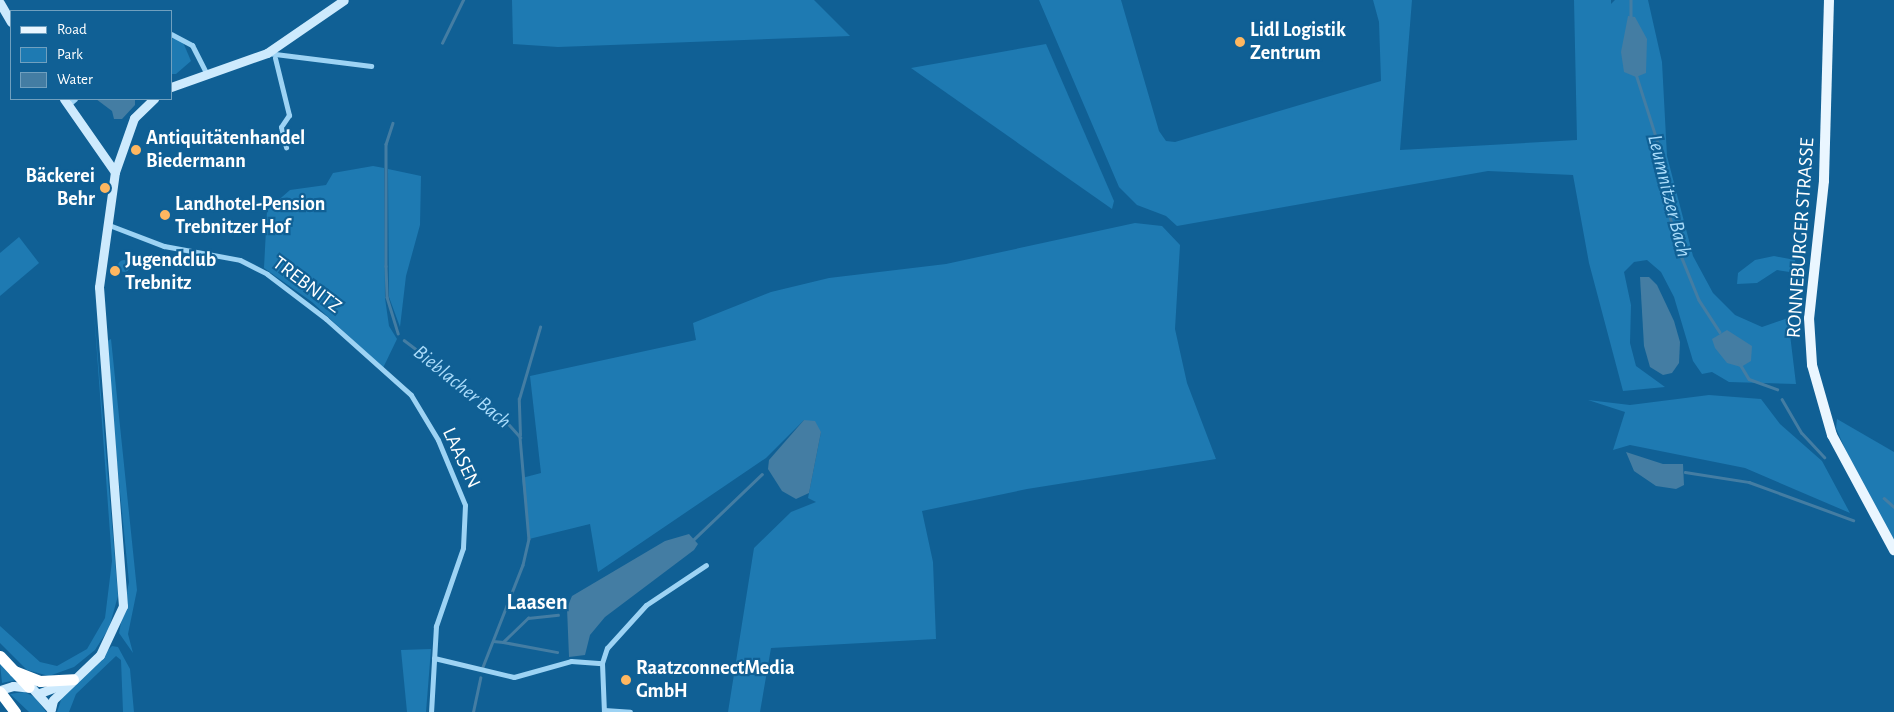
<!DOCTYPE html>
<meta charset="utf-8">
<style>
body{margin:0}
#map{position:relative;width:1894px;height:712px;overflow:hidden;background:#106095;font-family:"Alegreya Sans",sans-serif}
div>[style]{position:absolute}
.green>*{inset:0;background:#1e7ab2}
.round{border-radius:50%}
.water>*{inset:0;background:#447da3}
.stream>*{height:2.5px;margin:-1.25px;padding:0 1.25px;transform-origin:1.25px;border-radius:1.25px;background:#447da3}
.street>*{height:5px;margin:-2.5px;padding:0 2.5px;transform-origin:2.5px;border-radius:2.5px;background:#9dd3f4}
.secondary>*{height:9px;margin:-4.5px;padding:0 4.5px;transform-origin:4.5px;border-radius:4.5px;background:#cdeafd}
.primary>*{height:10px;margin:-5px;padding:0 5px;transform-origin:5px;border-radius:5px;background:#eaf6ff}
.highway>*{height:11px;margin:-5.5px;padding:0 5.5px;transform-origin:5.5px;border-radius:5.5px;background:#fff}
.dots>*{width:14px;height:14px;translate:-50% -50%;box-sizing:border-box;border:2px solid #106095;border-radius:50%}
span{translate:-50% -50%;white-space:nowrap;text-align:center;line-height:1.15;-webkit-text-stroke:4.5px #106095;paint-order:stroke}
.poi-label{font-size:20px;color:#fff;font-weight:700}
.left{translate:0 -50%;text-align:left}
.right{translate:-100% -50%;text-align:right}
.street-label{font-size:20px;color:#fff}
.water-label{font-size:21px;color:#aadcfb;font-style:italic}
.quarter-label{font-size:22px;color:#fff;font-weight:700}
.legend{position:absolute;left:10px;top:10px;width:162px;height:90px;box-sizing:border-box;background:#106095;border:1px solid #70a0bf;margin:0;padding:6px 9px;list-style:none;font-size:15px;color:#fff}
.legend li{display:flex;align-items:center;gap:10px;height:25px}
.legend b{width:25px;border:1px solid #70a0bf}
</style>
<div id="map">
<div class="green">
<div style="clip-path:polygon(512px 0,814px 0,850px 36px,558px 47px,513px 44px)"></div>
<div style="clip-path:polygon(1039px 0,1121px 0,1159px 131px,1166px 141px,1175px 142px,1381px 81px,1379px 22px,1373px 0,1412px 0,1400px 150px,1577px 140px,1574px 0,1611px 0,1611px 4px,1615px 0,1648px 0,1662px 62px,1667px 156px,1693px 256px,1713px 293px,1735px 315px,1762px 327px,1788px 318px,1796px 384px,1729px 382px,1712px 372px,1702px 374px,1693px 361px,1674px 297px,1661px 272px,1647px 260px,1634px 262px,1624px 272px,1631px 305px,1630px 343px,1636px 366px,1665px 387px,1623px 391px,1589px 263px,1573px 175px,1488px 171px,1177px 226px,1166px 216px,1137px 205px,1119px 187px)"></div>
<div style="clip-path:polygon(171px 38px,182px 40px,191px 61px,176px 74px,171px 74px)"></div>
<div style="clip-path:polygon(1046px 44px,1114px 201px,1112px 209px,911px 68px)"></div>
<div style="clip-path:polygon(373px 166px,384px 168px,385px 298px,389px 326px,397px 339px,383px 368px,312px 302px,264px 268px,267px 210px,290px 190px,326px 185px,333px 173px)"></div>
<div style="clip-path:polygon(388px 169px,421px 176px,420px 225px,406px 276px,400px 327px,389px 297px)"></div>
<div style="clip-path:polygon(1135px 223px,1162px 226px,1180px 245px,1175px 329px,1187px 383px,1216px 459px,1027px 489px,922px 511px,933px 562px,936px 639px,771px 648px,760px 712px,728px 712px,754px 548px,791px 512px,816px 502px,808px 498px,821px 432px,804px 420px,766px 458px,598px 572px,590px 524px,529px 539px,522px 478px,541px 473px,530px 376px,696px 340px,693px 323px,771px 292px,829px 278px,946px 264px)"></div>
<div style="clip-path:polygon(19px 237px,39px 263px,0 296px,0 253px)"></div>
<div style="clip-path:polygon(1774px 256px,1795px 260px,1796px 273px,1777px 270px,1757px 283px,1737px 284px,1738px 273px,1755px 260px)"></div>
<div class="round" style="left:118px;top:260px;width:12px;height:12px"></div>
<div style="clip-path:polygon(94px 312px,118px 596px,109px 628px,95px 650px,74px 667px,49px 676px,27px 670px,0 643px,0 626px,40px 662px,57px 666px,87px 649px,105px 618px,112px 561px)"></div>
<div style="clip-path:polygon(111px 339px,137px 590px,128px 634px,133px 653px,119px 633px,129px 582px,105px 342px)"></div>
<div style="clip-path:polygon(1709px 395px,1761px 399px,1780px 424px,1822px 461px,1850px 513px,1745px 468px,1630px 445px,1613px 450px,1625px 412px,1588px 400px,1630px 405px)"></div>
<div style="clip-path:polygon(1837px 419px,1894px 452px,1894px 542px,1850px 460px,1836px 428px)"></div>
<div style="clip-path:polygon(112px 646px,118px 647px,130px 669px,134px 712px,123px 712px,121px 660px,116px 656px,76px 694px,69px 712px,57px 712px,62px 697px)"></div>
<div style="clip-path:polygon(431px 649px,426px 712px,407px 712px,401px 650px)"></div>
<div style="clip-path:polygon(0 663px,16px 680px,2px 683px)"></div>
<div style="clip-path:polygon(24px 692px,35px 697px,46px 712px,29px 712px,10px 694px)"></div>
</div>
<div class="water">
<div style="clip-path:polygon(1628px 16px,1635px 17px,1647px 39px,1646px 73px,1636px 77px,1624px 72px,1621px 52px)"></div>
<div style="clip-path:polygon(96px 99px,135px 99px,135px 105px,122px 119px,114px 119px,112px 111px)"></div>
<div style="clip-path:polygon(1640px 277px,1649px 277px,1657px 285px,1674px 321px,1680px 342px,1679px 363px,1672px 373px,1663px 375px,1650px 367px,1644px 346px)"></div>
<div style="clip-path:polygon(1727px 330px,1752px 346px,1751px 361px,1741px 367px,1727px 363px,1715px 348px,1712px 339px)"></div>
<div style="clip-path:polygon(804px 420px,815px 421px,821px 432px,809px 493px,796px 499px,782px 491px,768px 469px,769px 460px)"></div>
<div style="clip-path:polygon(1626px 452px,1663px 464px,1683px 464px,1684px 485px,1676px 489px,1656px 486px,1634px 471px)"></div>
<div style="clip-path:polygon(689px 534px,698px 544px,694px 550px,605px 617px,590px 635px,585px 655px,569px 657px,567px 608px,572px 596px,665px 541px)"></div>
</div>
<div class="stream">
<div style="left:1631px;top:0;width:18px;rotate:90deg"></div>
<div style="left:442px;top:43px;width:48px;rotate:-64deg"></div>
<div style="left:1636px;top:74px;width:72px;rotate:72.3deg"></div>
<div style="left:1658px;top:143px;width:71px;rotate:81.1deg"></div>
<div style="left:1669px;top:213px;width:47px;rotate:73.9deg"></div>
<div style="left:1682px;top:258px;width:45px;rotate:68deg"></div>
<div style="left:1699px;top:300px;width:38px;rotate:57deg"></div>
<div style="left:393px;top:123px;width:22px;rotate:108deg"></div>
<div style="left:386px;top:144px;width:122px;rotate:90deg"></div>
<div style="left:386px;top:266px;width:31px;rotate:88deg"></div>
<div style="left:387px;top:297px;width:38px;rotate:73deg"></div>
<div style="left:404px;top:340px;width:114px;rotate:37.2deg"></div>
<div style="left:495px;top:409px;width:38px;rotate:48deg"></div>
<div style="left:520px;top:437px;width:102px;rotate:85deg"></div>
<div style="left:529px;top:539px;width:27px;rotate:103deg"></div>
<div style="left:523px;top:565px;width:110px;rotate:111.4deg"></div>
<div style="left:1740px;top:364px;width:17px;rotate:59deg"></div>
<div style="left:1749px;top:379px;width:30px;rotate:20deg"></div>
<div style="left:1782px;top:399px;width:39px;rotate:60deg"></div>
<div style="left:1802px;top:433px;width:33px;rotate:47deg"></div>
<div style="left:520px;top:435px;width:36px;rotate:-92deg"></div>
<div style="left:519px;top:399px;width:75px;rotate:-73.7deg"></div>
<div style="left:1685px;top:472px;width:65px;rotate:8.9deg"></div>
<div style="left:1749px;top:482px;width:111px;rotate:20.1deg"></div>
<div style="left:1884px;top:498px;width:13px;rotate:42deg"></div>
<div style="left:693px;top:540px;width:95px;rotate:-43.7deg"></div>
<div style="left:493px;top:641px;width:10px;rotate:6deg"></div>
<div style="left:503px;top:642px;width:35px;rotate:-44deg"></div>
<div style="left:528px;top:618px;width:30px;rotate:-6deg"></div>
<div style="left:503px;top:642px;width:55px;rotate:10.5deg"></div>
<div style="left:473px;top:712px;width:35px;rotate:-78deg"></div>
</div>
<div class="street">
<div style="left:171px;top:34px;width:24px;rotate:28deg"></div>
<div style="left:192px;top:45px;width:31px;rotate:63deg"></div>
<div style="left:267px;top:53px;width:105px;rotate:7.1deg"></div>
<div style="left:275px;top:58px;width:59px;rotate:76.2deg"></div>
<div style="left:289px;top:115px;width:14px;rotate:124deg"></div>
<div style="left:281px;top:127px;width:21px;rotate:76deg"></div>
<div style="left:69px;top:104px;width:8px;rotate:-40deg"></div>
<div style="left:109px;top:225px;width:59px;rotate:20.9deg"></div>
<div style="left:164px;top:246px;width:77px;rotate:10.4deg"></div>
<div style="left:240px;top:260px;width:30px;rotate:27deg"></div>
<div style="left:267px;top:274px;width:74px;rotate:37.3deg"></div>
<div style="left:326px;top:319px;width:114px;rotate:41.8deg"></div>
<div style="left:411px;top:395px;width:52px;rotate:59deg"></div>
<div style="left:438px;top:440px;width:70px;rotate:67.4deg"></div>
<div style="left:465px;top:505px;width:43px;rotate:92.7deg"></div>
<div style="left:463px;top:548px;width:83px;rotate:109.1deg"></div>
<div style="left:436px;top:626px;width:86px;rotate:93.3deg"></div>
<div style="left:434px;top:658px;width:82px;rotate:13.4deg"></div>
<div style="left:514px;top:677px;width:59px;rotate:-15.7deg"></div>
<div style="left:571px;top:661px;width:31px;rotate:4deg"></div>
<div style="left:602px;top:663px;width:49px;rotate:87.7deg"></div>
<div style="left:602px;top:663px;width:16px;rotate:-72deg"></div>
<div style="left:607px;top:648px;width:58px;rotate:-47.8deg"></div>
<div style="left:646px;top:605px;width:72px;rotate:-33.7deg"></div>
<div style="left:604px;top:710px;width:26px;rotate:4deg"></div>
</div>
<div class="secondary">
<div style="left:0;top:3px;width:22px;rotate:60deg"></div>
<div style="left:171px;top:87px;width:102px;rotate:-19.5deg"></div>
<div style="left:267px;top:53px;width:93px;rotate:-34.5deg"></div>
<div style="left:64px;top:99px;width:89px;rotate:55.1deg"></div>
<div style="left:0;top:690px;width:14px;rotate:-17deg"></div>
<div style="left:13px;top:686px;width:19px;rotate:6deg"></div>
<div style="left:32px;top:688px;width:28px;rotate:48deg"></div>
<div style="left:40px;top:693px;width:26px;rotate:-21deg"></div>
<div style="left:51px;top:709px;width:9px;rotate:-77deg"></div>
<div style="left:53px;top:700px;width:65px;rotate:-43.8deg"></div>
<div style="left:100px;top:655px;width:54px;rotate:-64.9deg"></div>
<div style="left:123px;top:606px;width:320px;rotate:-94.3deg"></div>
<div style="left:99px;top:287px;width:116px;rotate:-82.1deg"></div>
<div style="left:115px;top:172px;width:57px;rotate:-70.6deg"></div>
<div style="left:134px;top:118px;width:28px;rotate:-44deg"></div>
</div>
<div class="primary">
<div style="left:1829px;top:0;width:181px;rotate:91.6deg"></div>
<div style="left:1824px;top:181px;width:138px;rotate:96.2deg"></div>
<div style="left:1809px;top:318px;width:47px;rotate:86.3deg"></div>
<div style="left:1812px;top:365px;width:73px;rotate:74.1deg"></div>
<div style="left:1832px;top:435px;width:131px;rotate:61.7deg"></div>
</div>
<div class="highway">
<div style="left:0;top:656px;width:42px;rotate:46.9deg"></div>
<div style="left:14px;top:671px;width:28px;rotate:21deg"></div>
<div style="left:40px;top:681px;width:33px;rotate:-3deg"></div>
<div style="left:0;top:692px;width:25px;rotate:53deg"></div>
</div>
<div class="dots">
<div style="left:1240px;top:42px;background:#ffb760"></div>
<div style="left:136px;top:150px;background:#ffb760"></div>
<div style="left:105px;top:188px;background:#ffb760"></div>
<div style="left:165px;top:215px;background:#ffb760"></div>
<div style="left:115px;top:271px;background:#ffb760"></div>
<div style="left:626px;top:680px;background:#ffb760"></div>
</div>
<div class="poi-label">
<span class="left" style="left:1250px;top:42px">Lidl Logistik<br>Zentrum</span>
<span class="left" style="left:146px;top:150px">Antiquitätenhandel<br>Biedermann</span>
<span class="right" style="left:95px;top:188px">Bäckerei<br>Behr</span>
<span class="left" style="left:175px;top:216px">Landhotel-Pension<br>Trebnitzer Hof</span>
<span class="left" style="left:125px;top:272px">Jugendclub<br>Trebnitz</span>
<span class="left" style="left:636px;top:680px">RaatzconnectMedia<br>GmbH</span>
</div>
<div class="street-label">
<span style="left:1801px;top:238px;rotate:-86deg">RONNEBURGER STRASSE</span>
<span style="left:307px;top:285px;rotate:37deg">TREBNITZ</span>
<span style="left:461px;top:458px;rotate:65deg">LAASEN</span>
</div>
<div class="water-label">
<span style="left:1669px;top:196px;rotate:76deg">Leumnitzer Bach</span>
<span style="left:462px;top:387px;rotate:39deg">Bieblacher Bach</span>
</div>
<div class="quarter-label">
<span style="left:537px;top:603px">Laasen</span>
</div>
<ul class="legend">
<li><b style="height:6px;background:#eaf6ff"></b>Road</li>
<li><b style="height:14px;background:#1e7ab2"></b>Park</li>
<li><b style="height:14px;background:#447da3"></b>Water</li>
</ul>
</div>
